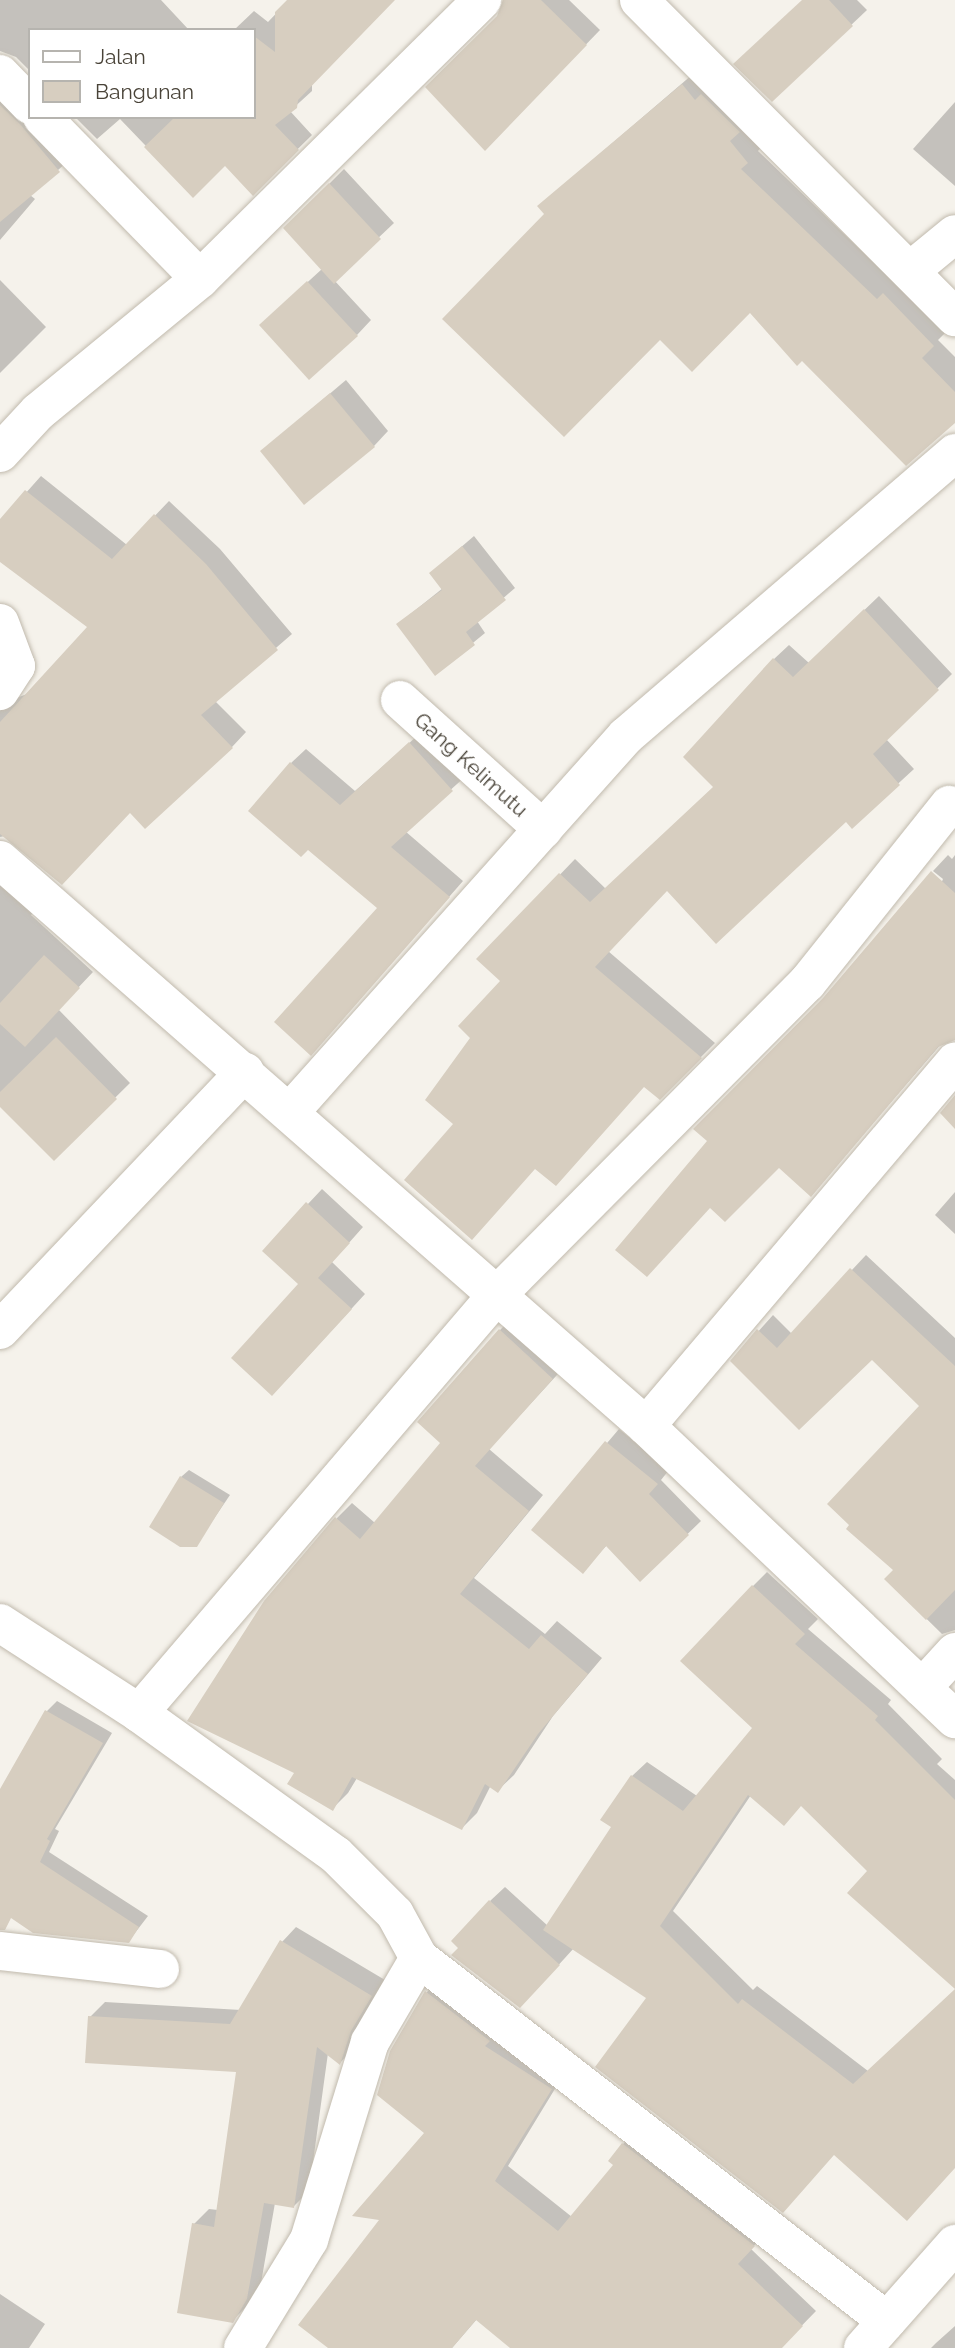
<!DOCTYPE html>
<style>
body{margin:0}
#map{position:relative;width:955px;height:2348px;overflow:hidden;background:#f5f2eb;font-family:Raleway,sans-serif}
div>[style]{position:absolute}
.shadow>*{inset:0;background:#0003}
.building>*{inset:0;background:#d7cec0}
.roads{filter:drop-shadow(0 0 2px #c1baad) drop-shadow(0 0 2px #c1baad)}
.minor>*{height:38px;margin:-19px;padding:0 19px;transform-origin:19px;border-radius:19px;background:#fff}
span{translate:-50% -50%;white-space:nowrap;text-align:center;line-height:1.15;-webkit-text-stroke:5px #fff;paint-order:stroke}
.street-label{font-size:21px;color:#494338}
.legend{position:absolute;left:28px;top:28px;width:228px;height:91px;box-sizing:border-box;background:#fff;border:2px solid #b6b4af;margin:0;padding:9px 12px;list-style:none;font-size:21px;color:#494338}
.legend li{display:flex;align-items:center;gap:14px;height:35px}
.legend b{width:35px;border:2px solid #b6b4af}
</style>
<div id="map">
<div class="shadow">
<div style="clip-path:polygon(0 0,161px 0,189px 30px,30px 30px,30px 71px,16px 57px,0 51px)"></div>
<div style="clip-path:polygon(289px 0,393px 0,312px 83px,312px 91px,290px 111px,312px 135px,253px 193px,225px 164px,193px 195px,120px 119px,97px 139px,75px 117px,254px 117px,254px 30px,234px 30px,254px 11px,268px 22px)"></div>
<div style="clip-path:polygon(505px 0,569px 0,600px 30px,485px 149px,499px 16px)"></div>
<div style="clip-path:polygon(803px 0,857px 0,867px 10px,772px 100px)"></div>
<div style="clip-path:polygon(700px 68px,764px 144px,758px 151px,895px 283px,950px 328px,938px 340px,955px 357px,955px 420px,803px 359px,750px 311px,547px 214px,539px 206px)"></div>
<div style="clip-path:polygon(0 76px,76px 154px,30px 195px,35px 199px,0 240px)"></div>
<div style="clip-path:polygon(955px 102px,955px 186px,913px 149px)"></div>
<div style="clip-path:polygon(344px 169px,394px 223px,334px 280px,371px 320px,357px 335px,276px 311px,322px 269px,285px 228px)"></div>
<div style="clip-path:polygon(0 280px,46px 327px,0 373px)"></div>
<div style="clip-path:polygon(346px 380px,388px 431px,374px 446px,262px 451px)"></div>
<div style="clip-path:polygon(41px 476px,127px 545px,169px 501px,220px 549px,292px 634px,215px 701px,246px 732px,232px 747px,131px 810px,0 837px,0 692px,14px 699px,32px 692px,89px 626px,0 560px,0 522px)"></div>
<div style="clip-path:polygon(474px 536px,515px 588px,477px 621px,485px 633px,435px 674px,398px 624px,443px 588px,431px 573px)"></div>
<div style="clip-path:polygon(879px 596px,952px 674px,886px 739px,914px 769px,852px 826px,846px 820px,667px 889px,608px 951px,715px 1043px,660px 1098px,645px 1085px,536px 1167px,456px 1124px,472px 1038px,502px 981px,479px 959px,575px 859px,606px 889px,715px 786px,686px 757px,774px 659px,789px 645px,809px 663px)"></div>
<div style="clip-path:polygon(425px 729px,467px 775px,405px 831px,463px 881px,325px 1039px,379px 908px,291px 763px,306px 749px,355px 791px)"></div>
<div style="clip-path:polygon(948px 855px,952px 859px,955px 855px,955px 1028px,811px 1194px,943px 879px,933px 871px)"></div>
<div style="clip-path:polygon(0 862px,45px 901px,31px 915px,93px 972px,58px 1009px,130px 1083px,54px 1158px,0 1104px)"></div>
<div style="clip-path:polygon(322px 1189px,363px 1227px,332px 1262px,365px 1294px,287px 1379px,300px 1284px,264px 1251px)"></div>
<div style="clip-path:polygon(955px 1192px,955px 1234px,935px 1215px)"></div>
<div style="clip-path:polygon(866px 1255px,955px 1338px,955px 1630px,942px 1634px,886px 1579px,896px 1570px,921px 1406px,872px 1358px,732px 1361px,773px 1315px,792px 1334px)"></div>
<div style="clip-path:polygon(515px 1315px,568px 1363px,489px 1449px,543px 1495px,474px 1578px,545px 1634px,557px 1621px,602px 1658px,553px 1716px,514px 1775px,498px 1790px,491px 1785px,477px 1813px,462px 1828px,357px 1778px,348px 1793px,333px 1808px,296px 1772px,337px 1518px,352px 1503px,375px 1523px,443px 1442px,500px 1330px)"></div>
<div style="clip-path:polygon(619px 1429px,669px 1470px,661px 1480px,701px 1521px,640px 1580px,607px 1545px,583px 1571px,533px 1530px)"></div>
<div style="clip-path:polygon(189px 1470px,230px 1495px,196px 1545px,181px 1477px)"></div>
<div style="clip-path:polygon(767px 1572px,818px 1619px,808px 1629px,891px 1700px,888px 1704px,942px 1759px,937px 1764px,955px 1780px,955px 1986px,869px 1871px,802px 1804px,784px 1824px,751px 1795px,673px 1911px,753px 1990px,757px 1986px,868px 2071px,955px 1990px,955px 2167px,835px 2154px,649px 1997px,574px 1948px,534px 1992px,490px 1901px,505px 1887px,548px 1926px,613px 1827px,632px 1776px,647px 1762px,697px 1796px,755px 1728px,753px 1586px)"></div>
<div style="clip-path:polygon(57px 1701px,112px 1733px,55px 1829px,59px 1831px,49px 1852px,148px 1916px,128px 1942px,0 1909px,0 1813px,19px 1759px,47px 1711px)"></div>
<div style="clip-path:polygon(296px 1927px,385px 1980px,354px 2048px,340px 2063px,328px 2053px,309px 2191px,294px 2206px,275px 2203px,261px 2283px,247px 2306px,232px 2321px,194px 2224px,209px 2209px,218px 2210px,238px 2071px,90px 2017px,105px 2002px,241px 2010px,282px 1942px)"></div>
<div style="clip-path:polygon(441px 1978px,564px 2074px,508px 2166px,572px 2217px,616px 2165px,623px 2144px,637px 2130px,767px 2231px,751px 2249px,816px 2311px,780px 2348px,513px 2348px,477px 2319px,452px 2348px,331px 2348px,383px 2219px,426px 2133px,392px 2052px,427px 1992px)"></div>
<div style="clip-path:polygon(0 2294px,45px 2324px,29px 2348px,0 2348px)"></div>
<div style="clip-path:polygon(955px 2326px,955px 2348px,931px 2348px,936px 2343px)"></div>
</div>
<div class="building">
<div style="clip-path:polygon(287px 0,395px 0,298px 100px,297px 108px,275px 125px,299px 150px,253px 196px,225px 166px,193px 198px,144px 147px,175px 117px,254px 117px,254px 36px,275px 52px,275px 12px)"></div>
<div style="clip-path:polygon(503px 0,541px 0,587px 45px,485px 151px,425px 87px,497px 16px)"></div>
<div style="clip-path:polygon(802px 0,829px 0,853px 26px,772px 102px,733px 64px)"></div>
<div style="clip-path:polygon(682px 84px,695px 100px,701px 94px,740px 132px,730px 141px,748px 163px,741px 169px,877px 299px,883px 293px,934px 346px,922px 358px,955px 392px,955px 423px,906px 466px,802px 361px,797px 366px,750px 313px,692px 372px,660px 340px,564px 437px,442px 319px,544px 214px,537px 206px)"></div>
<div style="clip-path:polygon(0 105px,20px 124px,60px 172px,0 222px)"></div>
<div style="clip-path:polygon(329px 183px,381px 239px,334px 284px,283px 228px)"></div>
<div style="clip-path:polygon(307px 281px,358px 336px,309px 380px,259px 325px)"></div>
<div style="clip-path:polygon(330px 393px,375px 447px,304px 505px,260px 451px)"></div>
<div style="clip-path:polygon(25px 490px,112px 559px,154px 514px,206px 564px,278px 650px,201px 715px,233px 748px,145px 829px,130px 813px,62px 885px,0 834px,0 722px,87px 627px,0 562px,0 519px)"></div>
<div style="clip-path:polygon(462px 546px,506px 600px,466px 632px,475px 645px,435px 676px,396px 624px,442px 590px,429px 573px)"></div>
<div style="clip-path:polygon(864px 609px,939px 690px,873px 754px,900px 785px,852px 829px,846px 822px,716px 944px,667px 891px,595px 967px,702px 1058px,660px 1100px,644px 1087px,556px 1186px,535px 1169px,472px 1240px,404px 1180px,453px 1124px,425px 1100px,470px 1038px,458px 1026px,500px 981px,476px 959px,559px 873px,590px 902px,713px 787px,683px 757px,773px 658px,793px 677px)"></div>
<div style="clip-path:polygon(409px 742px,453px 791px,391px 847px,450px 897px,311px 1056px,274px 1022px,377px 908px,308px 850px,301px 857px,248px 811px,290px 762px,340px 805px)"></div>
<div style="clip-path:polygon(931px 871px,955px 893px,955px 1040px,938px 1047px,811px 1197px,779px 1168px,725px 1222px,710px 1208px,647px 1277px,615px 1250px,707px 1141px,693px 1129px,823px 998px)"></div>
<div style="clip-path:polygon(44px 955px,80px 988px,25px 1047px,0 1024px,0 1003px)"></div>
<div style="clip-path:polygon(56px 1037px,117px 1099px,54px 1161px,0 1107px,0 1092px)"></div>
<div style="clip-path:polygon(955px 1095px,955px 1129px,940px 1113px)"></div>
<div style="clip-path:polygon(306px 1202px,350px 1243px,318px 1278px,352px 1309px,272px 1396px,231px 1358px,298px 1284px,262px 1251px)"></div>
<div style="clip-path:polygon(850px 1268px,955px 1366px,955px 1590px,926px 1620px,884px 1579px,893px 1570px,846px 1529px,849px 1525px,827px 1504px,919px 1406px,872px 1360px,799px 1430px,730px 1361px,757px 1329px,777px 1348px)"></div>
<div style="clip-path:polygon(499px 1329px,553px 1379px,475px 1466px,529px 1511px,460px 1594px,529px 1649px,541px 1635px,588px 1674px,538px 1734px,498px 1793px,485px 1784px,462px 1830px,352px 1777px,333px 1811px,287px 1784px,294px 1773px,187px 1721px,264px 1601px,335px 1517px,360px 1539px,440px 1443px,417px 1422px)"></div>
<div style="clip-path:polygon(605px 1441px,658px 1484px,649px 1494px,689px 1535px,640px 1582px,606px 1546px,583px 1574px,531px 1530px)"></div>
<div style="clip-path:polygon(180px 1476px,224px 1503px,197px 1547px,180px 1547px,149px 1527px)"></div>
<div style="clip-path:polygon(evenodd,752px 1585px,805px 1634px,795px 1644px,878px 1716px,875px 1720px,955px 1800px,955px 2168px,907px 2221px,834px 2155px,783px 2213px,595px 2067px,646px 1998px,543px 1930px,611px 1827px,600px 1820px,631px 1775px,683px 1811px,752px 1728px,680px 1661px,752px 1585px,748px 1795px,784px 1826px,801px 1806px,867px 1871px,847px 1893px,955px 1989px,853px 2084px,742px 1999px,738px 2004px,660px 1926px,748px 1795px)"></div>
<div style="clip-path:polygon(45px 1710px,103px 1743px,47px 1839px,50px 1841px,40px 1862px,139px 1927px,129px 1943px,33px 1933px,11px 1918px,5px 1930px,0 1930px,0 1789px)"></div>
<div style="clip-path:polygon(489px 1900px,560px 1965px,520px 2008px,451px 1955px,458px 1948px,451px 1941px)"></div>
<div style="clip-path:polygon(280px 1940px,372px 1996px,351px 2031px,340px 2065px,317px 2047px,294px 2208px,264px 2203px,247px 2299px,233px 2323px,177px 2313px,192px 2223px,214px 2227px,236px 2072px,85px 2063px,88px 2016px,230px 2024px)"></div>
<div style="clip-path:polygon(425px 1991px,490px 2041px,485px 2046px,552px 2089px,495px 2181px,558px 2231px,613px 2165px,608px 2161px,622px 2143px,755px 2246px,738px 2264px,803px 2326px,782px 2348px,510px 2348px,476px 2320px,452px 2348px,328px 2348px,298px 2325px,379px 2220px,352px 2216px,424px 2133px,377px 2095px,390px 2051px)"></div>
</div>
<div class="roads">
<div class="minor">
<div style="left:639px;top:0;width:448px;rotate:45.1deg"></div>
<div style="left:0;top:74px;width:43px;rotate:45.9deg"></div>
<div style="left:42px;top:117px;width:226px;rotate:45.7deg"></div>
<div style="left:910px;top:271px;width:58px;rotate:-39.4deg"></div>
<div style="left:0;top:453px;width:56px;rotate:-47.2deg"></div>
<div style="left:38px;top:412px;width:210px;rotate:-39.4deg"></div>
<div style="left:200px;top:279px;width:397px;rotate:-44.7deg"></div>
<div style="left:0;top:623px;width:46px;rotate:69.6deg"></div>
<div style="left:16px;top:666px;width:30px;rotate:123deg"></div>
<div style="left:400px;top:700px;width:193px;rotate:42.1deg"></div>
<div style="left:0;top:860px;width:859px;rotate:41.22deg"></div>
<div style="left:646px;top:1426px;width:426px;rotate:43.5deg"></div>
<div style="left:290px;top:1112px;width:504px;rotate:-48.22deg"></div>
<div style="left:626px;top:736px;width:434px;rotate:-40.7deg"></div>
<div style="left:0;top:1330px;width:356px;rotate:-46.5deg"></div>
<div style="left:646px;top:1426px;width:478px;rotate:-49.7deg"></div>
<div style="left:0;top:1623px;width:166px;rotate:32.9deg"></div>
<div style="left:139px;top:1713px;width:243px;rotate:35.8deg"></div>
<div style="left:336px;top:1855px;width:83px;rotate:45deg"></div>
<div style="left:395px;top:1914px;width:50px;rotate:61.4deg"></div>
<div style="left:419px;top:1958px;width:592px;rotate:37.8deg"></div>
<div style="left:922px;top:1688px;width:49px;rotate:-47.5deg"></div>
<div style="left:139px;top:1713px;width:548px;rotate:-49.44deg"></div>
<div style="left:495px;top:1297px;width:443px;rotate:-45.2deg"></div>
<div style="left:807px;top:983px;width:228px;rotate:-51.4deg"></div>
<div style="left:0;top:1951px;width:161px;rotate:6.4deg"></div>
<div style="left:243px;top:2348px;width:127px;rotate:-58.6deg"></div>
<div style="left:309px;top:2240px;width:207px;rotate:-72.9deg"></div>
<div style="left:370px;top:2042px;width:97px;rotate:-59.7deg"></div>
<div style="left:863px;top:2348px;width:139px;rotate:-48.5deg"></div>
</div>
</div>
<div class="street-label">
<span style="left:471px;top:765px;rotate:42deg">Gang Kelimutu</span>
</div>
<ul class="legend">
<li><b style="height:9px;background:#fff"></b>Jalan</li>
<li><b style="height:19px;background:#d7cec0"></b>Bangunan</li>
</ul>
</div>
